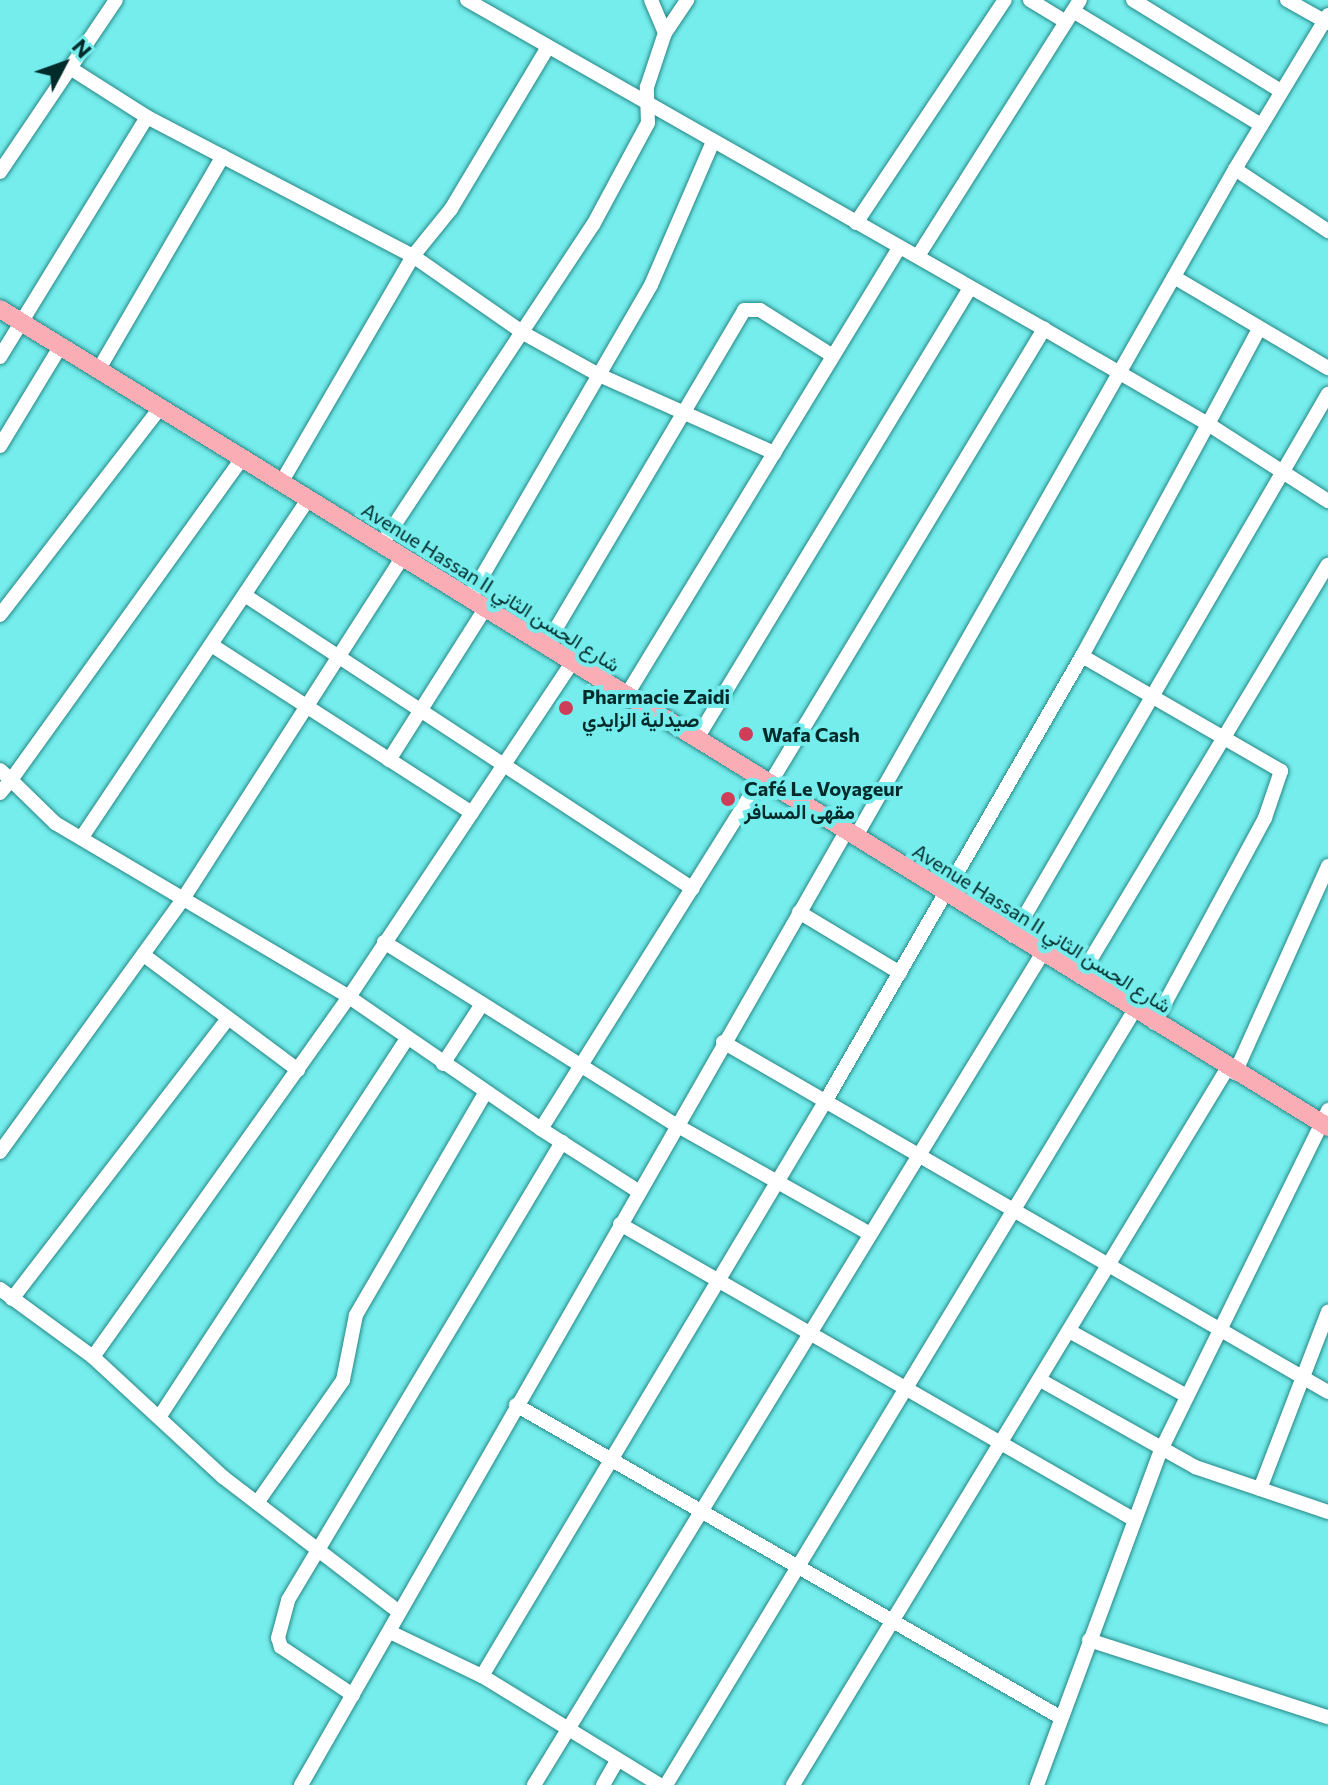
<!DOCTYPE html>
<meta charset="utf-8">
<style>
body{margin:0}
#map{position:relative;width:1328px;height:1785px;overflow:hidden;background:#75edec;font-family:Commissioner,Vazirmatn,sans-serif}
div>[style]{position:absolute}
.roads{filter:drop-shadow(0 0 2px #268787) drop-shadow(0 0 2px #268787)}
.minor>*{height:14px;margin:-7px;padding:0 7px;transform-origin:7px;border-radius:7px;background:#fff}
.major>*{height:18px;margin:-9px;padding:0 9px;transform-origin:9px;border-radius:9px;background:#fbadb6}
.dots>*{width:22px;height:22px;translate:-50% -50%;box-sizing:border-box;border:4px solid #75edec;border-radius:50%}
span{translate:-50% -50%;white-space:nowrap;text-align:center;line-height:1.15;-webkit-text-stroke:8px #75edec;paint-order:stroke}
.street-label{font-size:20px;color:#012a2a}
.poi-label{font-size:20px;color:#012a2a;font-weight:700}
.left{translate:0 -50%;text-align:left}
.north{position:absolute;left:24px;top:24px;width:80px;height:80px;-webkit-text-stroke:6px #75edec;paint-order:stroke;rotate:49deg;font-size:22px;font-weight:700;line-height:32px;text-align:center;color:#012a2a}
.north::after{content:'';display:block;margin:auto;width:28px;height:36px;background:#012a2a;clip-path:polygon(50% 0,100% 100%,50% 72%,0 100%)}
</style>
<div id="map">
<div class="roads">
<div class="minor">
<div style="left:467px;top:0;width:664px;rotate:29.69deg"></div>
<div style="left:651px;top:0;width:36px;rotate:67deg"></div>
<div style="left:1030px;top:0;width:42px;rotate:31.4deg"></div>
<div style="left:1133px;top:0;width:174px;rotate:31.6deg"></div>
<div style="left:1287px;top:0;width:47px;rotate:29.3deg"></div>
<div style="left:1073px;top:11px;width:220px;rotate:31.2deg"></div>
<div style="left:1328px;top:15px;width:180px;rotate:121.1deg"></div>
<div style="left:1235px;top:169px;width:112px;rotate:33.7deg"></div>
<div style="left:147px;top:117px;width:300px;rotate:27.6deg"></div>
<div style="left:413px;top:256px;width:136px;rotate:34.9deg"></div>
<div style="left:525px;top:334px;width:85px;rotate:29deg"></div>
<div style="left:599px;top:375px;width:192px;rotate:24deg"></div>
<div style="left:0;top:172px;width:207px;rotate:-56deg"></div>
<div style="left:856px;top:223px;width:268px;rotate:-56.3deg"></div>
<div style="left:918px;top:256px;width:303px;rotate:-57.7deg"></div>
<div style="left:1174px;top:277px;width:179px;rotate:30.6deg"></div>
<div style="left:1259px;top:329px;width:108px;rotate:118.2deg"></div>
<div style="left:1208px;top:424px;width:143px;rotate:32.7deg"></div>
<div style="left:0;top:357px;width:281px;rotate:-58.5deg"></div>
<div style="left:147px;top:117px;width:91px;rotate:-147.5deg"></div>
<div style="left:99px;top:369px;width:246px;rotate:-59.8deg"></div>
<div style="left:0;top:446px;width:116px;rotate:-58.8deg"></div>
<div style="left:281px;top:483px;width:263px;rotate:-59.8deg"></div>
<div style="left:413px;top:256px;width:60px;rotate:-51deg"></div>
<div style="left:451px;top:209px;width:189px;rotate:-59.1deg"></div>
<div style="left:381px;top:545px;width:384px;rotate:-56.5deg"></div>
<div style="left:593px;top:225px;width:116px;rotate:-61.7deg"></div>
<div style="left:648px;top:123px;width:36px;rotate:-92deg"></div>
<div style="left:647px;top:87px;width:57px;rotate:-71.6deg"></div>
<div style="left:665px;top:33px;width:40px;rotate:-56deg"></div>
<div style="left:246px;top:596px;width:534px;rotate:33.24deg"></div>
<div style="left:469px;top:599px;width:363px;rotate:-59.9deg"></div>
<div style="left:651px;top:285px;width:156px;rotate:-66.6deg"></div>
<div style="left:0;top:615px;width:262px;rotate:-52.3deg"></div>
<div style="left:213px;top:646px;width:308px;rotate:32.8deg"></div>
<div style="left:545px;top:647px;width:391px;rotate:-59.4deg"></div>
<div style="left:744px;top:310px;width:16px"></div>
<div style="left:760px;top:310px;width:86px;rotate:32.2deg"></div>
<div style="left:626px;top:696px;width:525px;rotate:-58.64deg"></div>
<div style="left:696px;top:740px;width:529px;rotate:-58.78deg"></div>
<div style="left:389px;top:760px;width:179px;rotate:-57.6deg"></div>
<div style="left:0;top:770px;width:15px;rotate:42deg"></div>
<div style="left:11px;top:780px;width:395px;rotate:-54.3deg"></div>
<div style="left:769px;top:785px;width:533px;rotate:-58.91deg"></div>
<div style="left:1044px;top:329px;width:190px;rotate:30.1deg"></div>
<div style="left:1208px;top:424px;width:264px;rotate:118.5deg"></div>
<div style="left:0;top:793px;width:17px;rotate:-50deg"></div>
<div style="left:11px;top:780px;width:62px;rotate:44.3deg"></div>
<div style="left:55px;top:823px;width:342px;rotate:30.6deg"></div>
<div style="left:349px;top:997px;width:233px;rotate:34.5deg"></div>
<div style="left:541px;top:1129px;width:412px;rotate:-57.9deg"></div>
<div style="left:82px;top:837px;width:406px;rotate:-56.2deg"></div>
<div style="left:855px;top:838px;width:769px;rotate:-60.4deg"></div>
<div style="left:799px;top:912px;width:118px;rotate:31.1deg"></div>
<div style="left:1013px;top:936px;width:627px;rotate:-59.84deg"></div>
<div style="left:384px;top:942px;width:345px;rotate:32.1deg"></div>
<div style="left:676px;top:1125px;width:223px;rotate:29.3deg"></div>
<div style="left:145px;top:956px;width:191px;rotate:36.7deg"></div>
<div style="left:1080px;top:977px;width:481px;rotate:-59deg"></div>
<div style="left:723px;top:1042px;width:699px;rotate:30.05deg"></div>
<div style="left:443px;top:1064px;width:72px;rotate:-57deg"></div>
<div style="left:1235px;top:1073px;width:227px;rotate:-65.8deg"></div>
<div style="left:541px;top:1129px;width:115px;rotate:32.6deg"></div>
<div style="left:0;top:1152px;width:312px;rotate:-54.1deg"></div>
<div style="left:183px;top:899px;width:405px;rotate:-57.3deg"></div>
<div style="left:620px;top:1224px;width:592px;rotate:29.9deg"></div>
<div style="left:0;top:1289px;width:115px;rotate:36.2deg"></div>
<div style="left:93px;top:1357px;width:177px;rotate:42.7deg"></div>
<div style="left:223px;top:1477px;width:222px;rotate:37.5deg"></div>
<div style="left:12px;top:1299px;width:354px;rotate:-52.4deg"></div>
<div style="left:1071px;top:1332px;width:132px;rotate:28.9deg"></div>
<div style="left:93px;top:1357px;width:442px;rotate:-54.6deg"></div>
<div style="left:349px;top:997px;width:400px;rotate:-56.3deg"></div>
<div style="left:1042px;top:1381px;width:176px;rotate:29.3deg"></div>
<div style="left:1195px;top:1467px;width:140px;rotate:18.7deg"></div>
<div style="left:516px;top:1405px;width:627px;rotate:29.84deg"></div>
<div style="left:160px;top:1416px;width:451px;rotate:-56.8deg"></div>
<div style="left:1260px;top:1489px;width:190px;rotate:-69deg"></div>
<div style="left:257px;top:1503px;width:150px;rotate:-55deg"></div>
<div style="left:343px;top:1380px;width:66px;rotate:-78.7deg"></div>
<div style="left:356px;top:1315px;width:257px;rotate:-59.8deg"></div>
<div style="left:390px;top:1632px;width:102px;rotate:25.6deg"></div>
<div style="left:482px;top:1676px;width:209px;rotate:31.5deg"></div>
<div style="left:1089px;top:1640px;width:251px;rotate:17.9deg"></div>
<div style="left:482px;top:1676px;width:669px;rotate:-59.14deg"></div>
<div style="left:825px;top:1102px;width:515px;rotate:-60.05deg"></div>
<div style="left:1082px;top:656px;width:230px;rotate:30deg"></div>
<div style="left:1281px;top:771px;width:50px;rotate:108.8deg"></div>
<div style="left:1265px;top:818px;width:233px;rotate:118.4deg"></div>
<div style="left:353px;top:1695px;width:87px;rotate:-146.3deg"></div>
<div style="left:281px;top:1647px;width:9px;rotate:-108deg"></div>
<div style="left:278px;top:1638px;width:39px;rotate:-75deg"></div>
<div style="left:288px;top:1600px;width:534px;rotate:-59.11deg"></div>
<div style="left:301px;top:1785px;width:1098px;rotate:-60.24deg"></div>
<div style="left:534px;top:1785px;width:974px;rotate:-58.56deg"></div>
<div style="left:603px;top:1785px;width:28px;rotate:-60deg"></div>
<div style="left:666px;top:1785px;width:904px;rotate:-58.84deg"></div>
<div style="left:793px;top:1785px;width:837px;rotate:-58.78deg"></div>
<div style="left:1037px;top:1785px;width:357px;rotate:-69.7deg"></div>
<div style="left:1161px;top:1450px;width:379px;rotate:-63.8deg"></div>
</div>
<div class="major">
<div style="left:0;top:309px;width:1560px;rotate:31.63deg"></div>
</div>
</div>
<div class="dots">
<div style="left:566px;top:708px;background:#cf3e58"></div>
<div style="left:746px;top:734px;background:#cf3e58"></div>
<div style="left:728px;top:799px;background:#cf3e58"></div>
</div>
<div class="street-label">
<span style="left:491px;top:587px;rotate:32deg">Avenue Hassan II شارع الحسن الثاني</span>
<span style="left:1042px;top:928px;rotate:32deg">Avenue Hassan II شارع الحسن الثاني</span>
</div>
<div class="poi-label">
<span class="left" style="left:582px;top:708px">Pharmacie Zaidi<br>صيدلية الزايدي</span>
<span class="left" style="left:762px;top:734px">Wafa Cash</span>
<span class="left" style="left:744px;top:800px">Café Le Voyageur<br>مقهى المسافر</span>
</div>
<div class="north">N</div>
</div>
